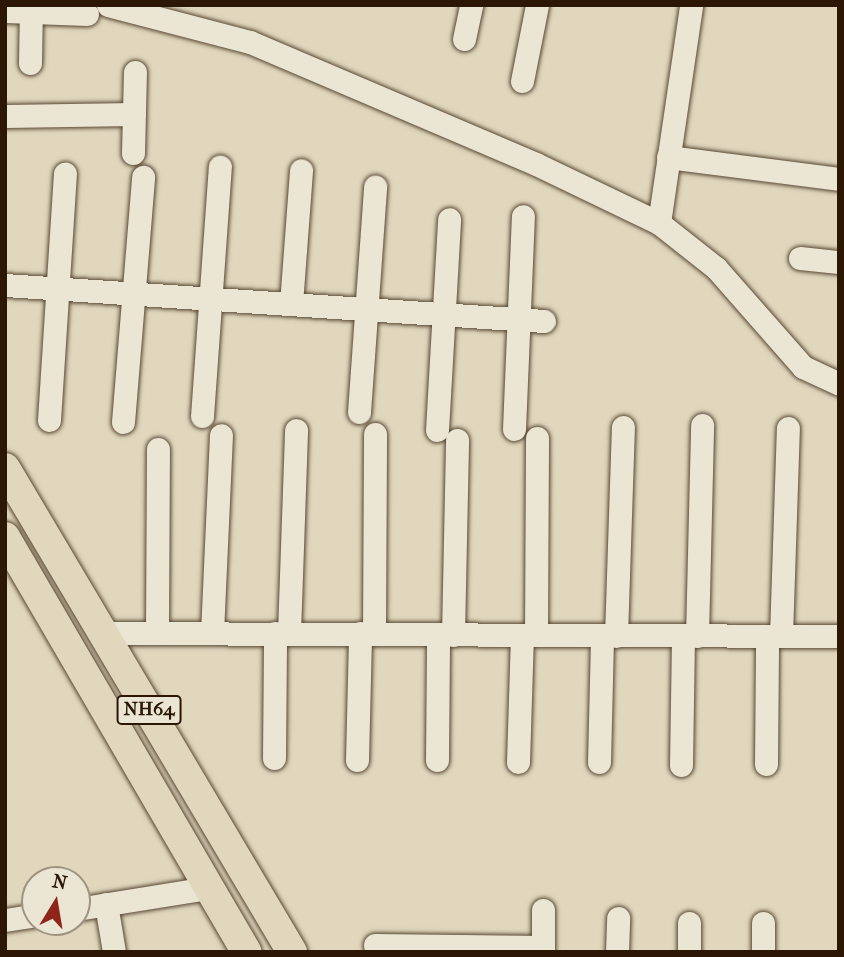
<!DOCTYPE html>
<style>
body{margin:0}
#map{position:relative;width:844px;height:957px;overflow:hidden;background:#e0d7bd;font-family:"IM FELL French Canon",serif}
div>[style]{position:absolute}
.roads{filter:drop-shadow(0 0 2px #584732) drop-shadow(0 0 2px #584732)}
.minor>*{height:23px;margin:-11.5px;padding:0 11.5px;transform-origin:11.5px;border-radius:11.5px;background:#ebe5d4}
.major>*{height:30px;margin:-15px;padding:0 15px;transform-origin:15px;border-radius:15px;background:#e0d7bd}
span{translate:-50% -50%;white-space:nowrap;text-align:center;line-height:1.15;-webkit-text-stroke:7px #ebe5d4;paint-order:stroke}
.shield-label span{padding:2px 5px;background:#ebe5d4;border:2px solid;border-radius:5px;-webkit-text-stroke-width:0}
.shield-label{font-size:19px;color:#2b1703;font-weight:700}
.frame{position:absolute;inset:0;border:7px solid #2b1703;pointer-events:none}
.north{position:absolute;left:21px;top:866px;width:70px;height:70px;box-sizing:border-box;background:#ebe5d4;border:2px solid #9e9380;border-radius:50%;rotate:11deg;font-size:19px;font-weight:700;line-height:28px;text-align:center;color:#2b1703}
.north::after{content:'';display:block;margin:auto;width:24px;height:32px;background:#8f2418;clip-path:polygon(50% 0,100% 100%,50% 72%,0 100%)}
</style>
<div id="map">
<div class="roads">
<div class="minor">
<div style="left:108px;top:5px;width:147px;rotate:14.6deg"></div>
<div style="left:250px;top:42px;width:311px;rotate:23.1deg"></div>
<div style="left:536px;top:164px;width:136px;rotate:25.6deg"></div>
<div style="left:659px;top:223px;width:73px;rotate:38.3deg"></div>
<div style="left:716px;top:268px;width:132px;rotate:48.7deg"></div>
<div style="left:803px;top:367px;width:40px;rotate:25deg"></div>
<div style="left:5px;top:11px;width:82px;rotate:2.1deg"></div>
<div style="left:464px;top:39px;width:35px;rotate:-78deg"></div>
<div style="left:30px;top:63px;width:58px;rotate:-89deg"></div>
<div style="left:522px;top:81px;width:77px;rotate:-78.8deg"></div>
<div style="left:5px;top:116px;width:129px;rotate:-0.9deg"></div>
<div style="left:133px;top:153px;width:81px;rotate:-88.6deg"></div>
<div style="left:668px;top:157px;width:172px;rotate:7.3deg"></div>
<div style="left:659px;top:223px;width:220px;rotate:-81.6deg"></div>
<div style="left:800px;top:258px;width:39px;rotate:6deg"></div>
<div style="left:5px;top:285px;width:540px;rotate:3.82deg"></div>
<div style="left:291px;top:304px;width:134px;rotate:-85.7deg"></div>
<div style="left:359px;top:412px;width:226px;rotate:-85.9deg"></div>
<div style="left:202px;top:416px;width:250px;rotate:-85.9deg"></div>
<div style="left:49px;top:420px;width:247px;rotate:-86.3deg"></div>
<div style="left:123px;top:422px;width:246px;rotate:-85.3deg"></div>
<div style="left:514px;top:429px;width:213px;rotate:-87.6deg"></div>
<div style="left:437px;top:430px;width:211px;rotate:-86.7deg"></div>
<div style="left:103px;top:633px;width:736px;rotate:0.23deg"></div>
<div style="left:157px;top:633px;width:184px;rotate:-89.7deg"></div>
<div style="left:212px;top:633px;width:198px;rotate:-87.4deg"></div>
<div style="left:289px;top:633px;width:203px;rotate:-88deg"></div>
<div style="left:374px;top:633px;width:199px;rotate:-89.7deg"></div>
<div style="left:453px;top:635px;width:195px;rotate:-88.8deg"></div>
<div style="left:536px;top:635px;width:197px;rotate:-89.7deg"></div>
<div style="left:616px;top:636px;width:209px;rotate:-88.1deg"></div>
<div style="left:697px;top:636px;width:211px;rotate:-88.6deg"></div>
<div style="left:781px;top:636px;width:208px;rotate:-88.1deg"></div>
<div style="left:274px;top:758px;width:125px;rotate:-89.5deg"></div>
<div style="left:357px;top:760px;width:127px;rotate:-88.6deg"></div>
<div style="left:437px;top:760px;width:125px;rotate:-89.5deg"></div>
<div style="left:518px;top:762px;width:127px;rotate:-88.2deg"></div>
<div style="left:599px;top:762px;width:126px;rotate:-88.6deg"></div>
<div style="left:766px;top:764px;width:127px;rotate:-89.5deg"></div>
<div style="left:681px;top:765px;width:129px;rotate:-89.1deg"></div>
<div style="left:106px;top:904px;width:49px;rotate:80.5deg"></div>
<div style="left:77px;top:909px;width:133px;rotate:-9.1deg"></div>
<div style="left:543px;top:910px;width:42px;rotate:90deg"></div>
<div style="left:5px;top:920px;width:30px;rotate:-9deg"></div>
<div style="left:689px;top:923px;width:29px;rotate:90deg"></div>
<div style="left:375px;top:945px;width:168px;rotate:0.7deg"></div>
<div style="left:617px;top:952px;width:34px;rotate:-88deg"></div>
<div style="left:763px;top:952px;width:29px;rotate:-90deg"></div>
</div>
<div class="major">
<div style="left:5px;top:468px;width:563px;rotate:59.33deg"></div>
<div style="left:5px;top:537px;width:480px;rotate:59.8deg"></div>
</div>
</div>
<div class="shield-label">
<span style="left:149px;top:710px">NH64</span>
</div>
<div class="frame"></div>
<div class="north">N</div>
</div>
